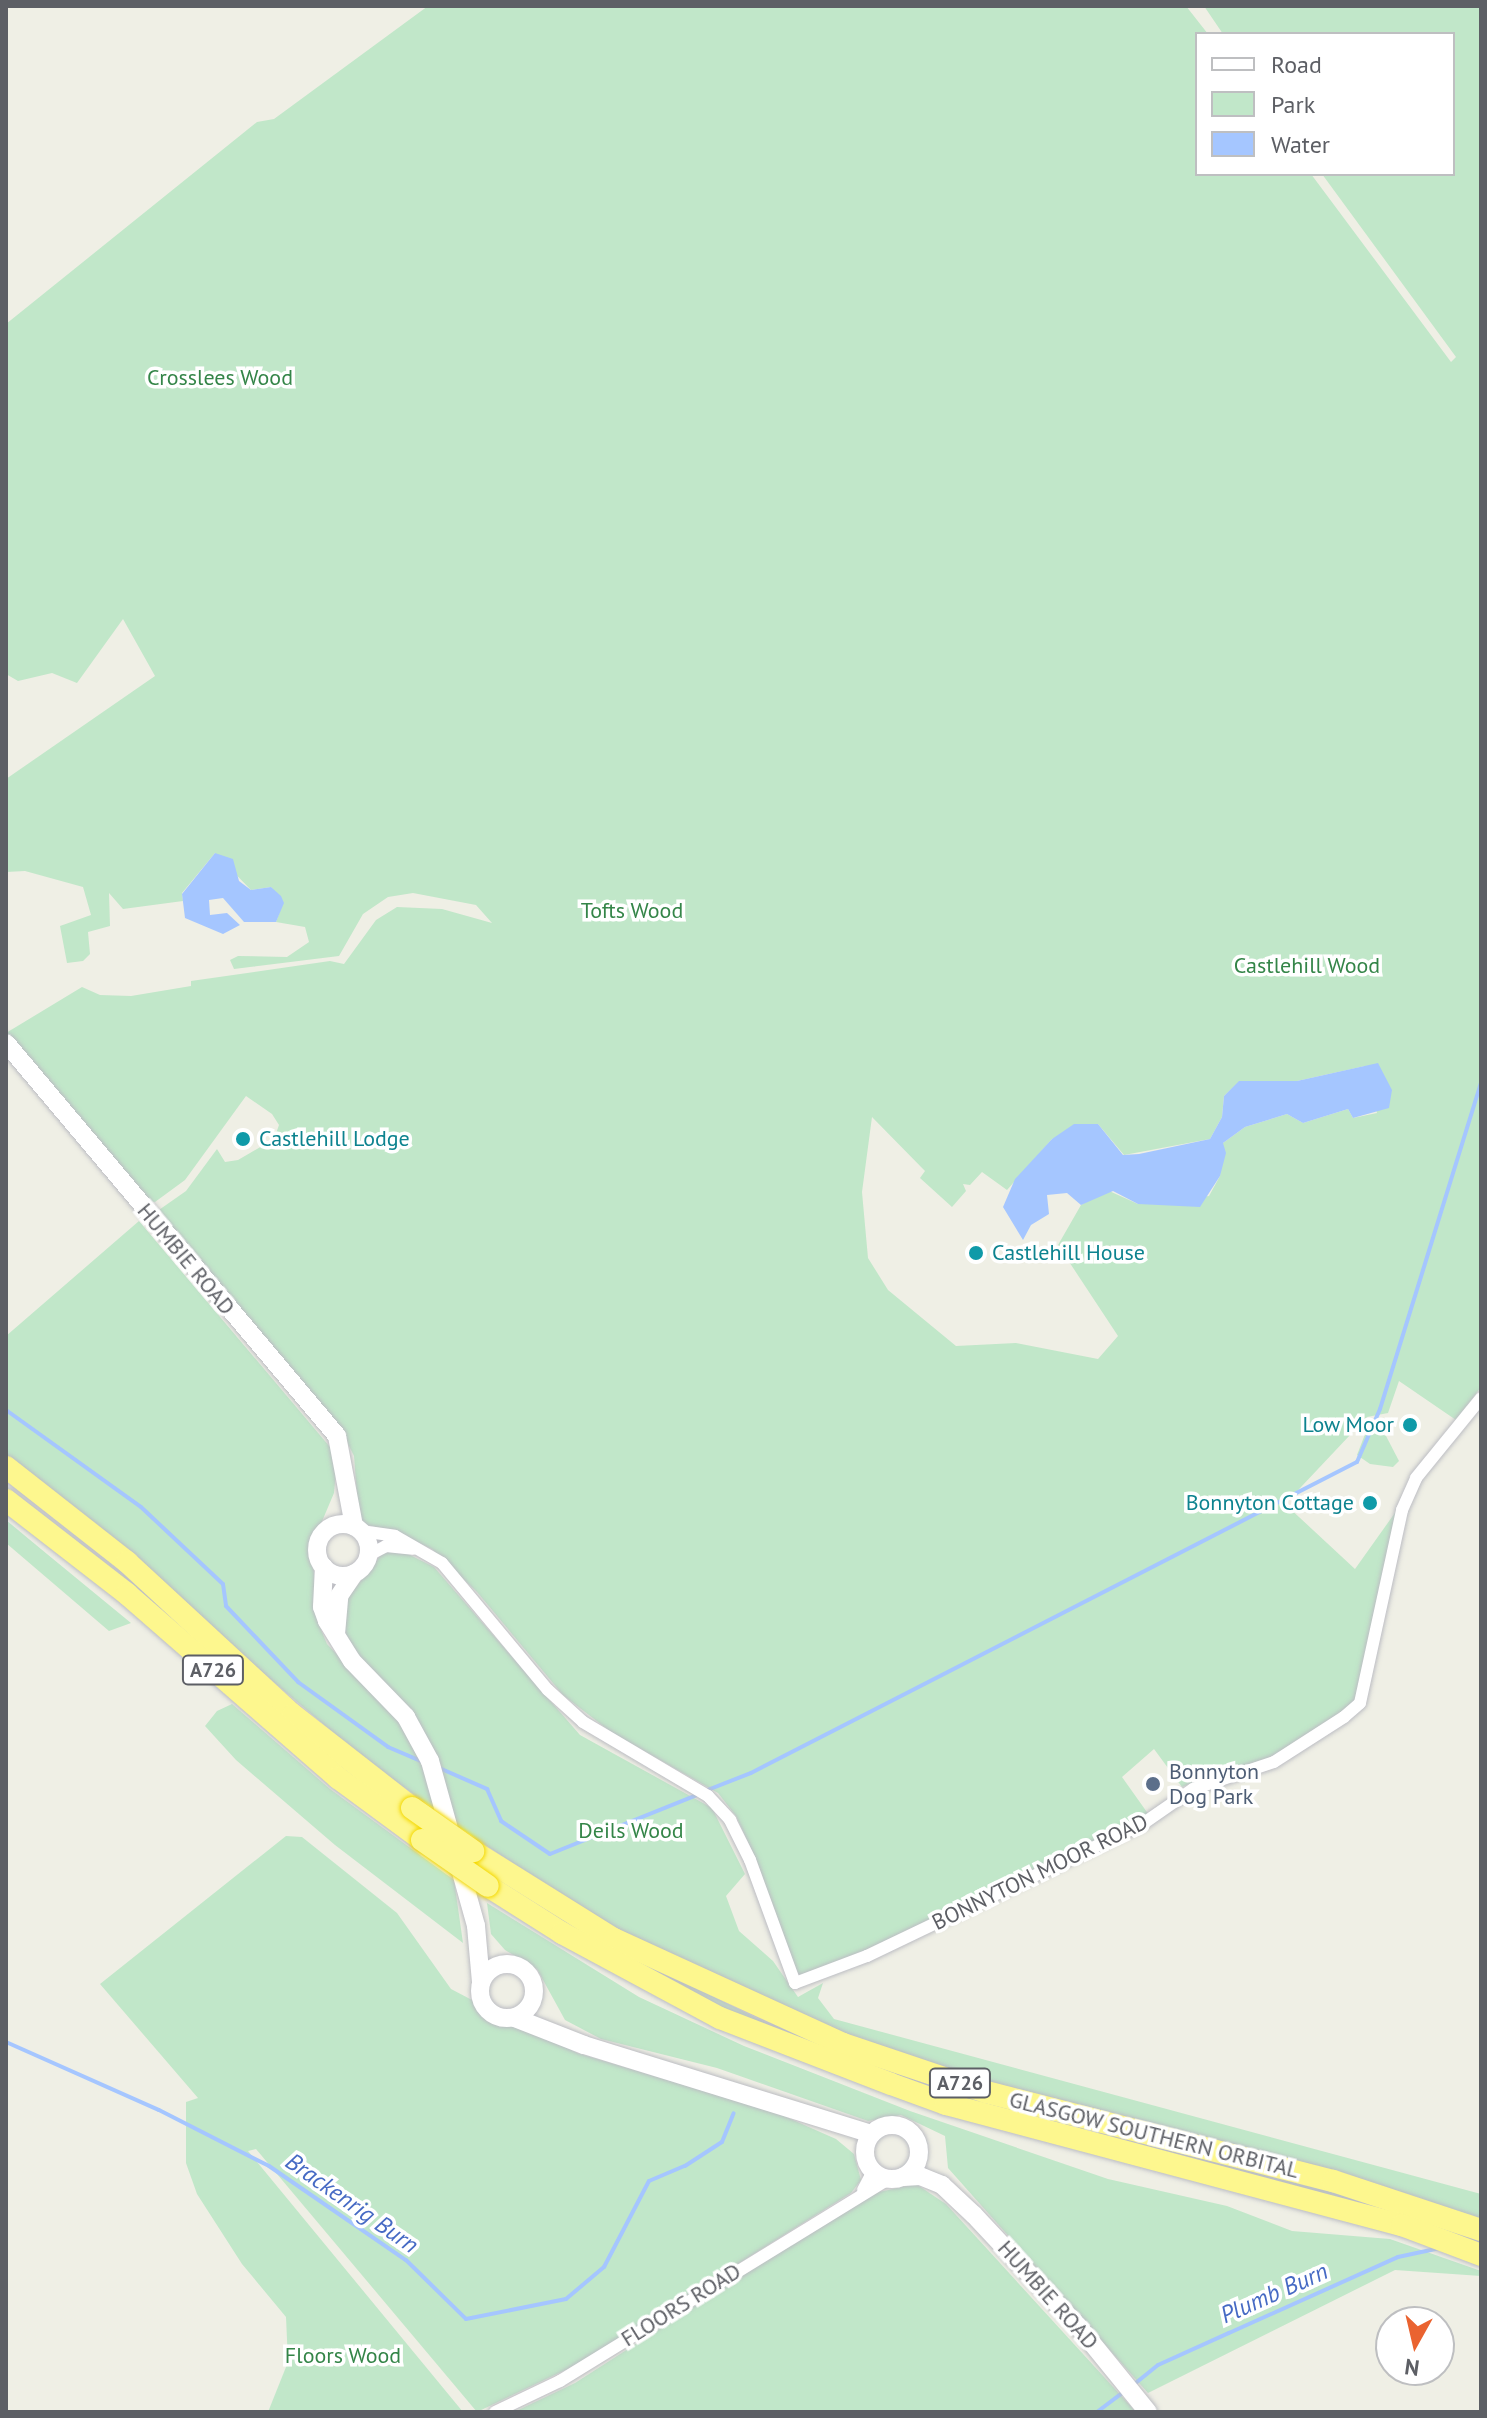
<!DOCTYPE html>
<style>
body{margin:0}
#map{position:relative;width:1487px;height:2418px;overflow:hidden;background:#efefe5;font-family:"PT Sans",sans-serif}
div>[style]{position:absolute}
.green>*{inset:0;background:#c1e7c9}
.water>*{inset:0;background:#a5c6ff}
.stream>*{height:4px;margin:-2px;padding:0 2px;transform-origin:2px;border-radius:2px;background:#a5c6ff}
.roads{filter:drop-shadow(0 0 2px #bcbdc3) drop-shadow(0 0 2px #bcbdc3)}
.street>*{height:12px;margin:-6px;padding:0 6px;transform-origin:6px;border-radius:6px;background:#fff}
.secondary>*{height:18px;margin:-9px;padding:0 9px;transform-origin:9px;border-radius:9px;background:#fff}
.secondary>.ring{margin:-9px;padding:0;box-sizing:content-box;background:none;border:18px solid #fff;border-radius:50%}
.highway>*{height:22px;margin:-11px;padding:0 11px;transform-origin:11px;border-radius:11px;background:#fdf78e}
.bridges{filter:drop-shadow(0 0 2px #f4d800) drop-shadow(0 0 2px #f4d800)}
.highway-bridge>*{height:22px;margin:-11px;padding:0 11px;transform-origin:11px;border-radius:11px;background:#fdf78e}
.dots>*{width:22px;height:22px;translate:-50% -50%;box-sizing:border-box;border:4px solid #fff;border-radius:50%}
span{translate:-50% -50%;white-space:nowrap;text-align:center;line-height:1.15;-webkit-text-stroke:7px #fff;paint-order:stroke}
.shield-label span{padding:2px 6px;background:#fff;border:2px solid;border-radius:6px;-webkit-text-stroke-width:0}
.shield-label{font-size:20px;color:#5d5f65;font-weight:700}
.park-label{font-size:22px;color:#348548}
.culture-label{font-size:22px;color:#0d838f}
.left{translate:0 -50%;text-align:left}
.right{translate:-100% -50%;text-align:right}
.street-label{font-size:22px;color:#5d5f65}
.service-label{font-size:22px;color:#4e5e75}
.water-label{font-size:24px;color:#466ac4;font-style:italic}
.frame{position:absolute;inset:0;border:8px solid #5d5f65;pointer-events:none}
.legend{position:absolute;left:1195px;top:32px;width:260px;height:144px;box-sizing:border-box;background:#fff;border:2px solid #bebfc1;margin:0;padding:10px 14px;list-style:none;font-size:24px;color:#5d5f65}
.legend li{display:flex;align-items:center;gap:16px;height:40px}
.legend b{width:40px;border:2px solid #bebfc1}
.north{position:absolute;left:1375px;top:2306px;width:80px;height:80px;box-sizing:border-box;background:#fff;border:2px solid #bebfc1;border-radius:50%;rotate:188deg;font-size:22px;font-weight:700;line-height:32px;text-align:center;color:#5d5f65}
.north::after{content:'';display:block;margin:auto;width:28px;height:36px;background:#ea6330;clip-path:polygon(50% 0,100% 100%,50% 72%,0 100%)}
</style>
<div id="map">
<div class="green">
<div style="clip-path:polygon(evenodd,428px 6px,1186px 6px,1208px 34px,1197px 34px,1197px 174px,1311px 174px,1451px 362px,1456px 357px,1322px 174px,1453px 174px,1453px 34px,1223px 34px,1204px 6px,1481px 6px,1481px 1387px,1456px 1420px,1399px 1381px,1388px 1413px,1367px 1417px,1285px 1504px,1355px 1569px,1397px 1510px,1355px 1701px,1346px 1710px,1273px 1759px,1217px 1772px,1182px 1787px,1154px 1749px,1122px 1777px,1149px 1815px,873px 1951px,800px 1975px,793px 1969px,758px 1864px,736px 1816px,718px 1793px,611px 1732px,563px 1695px,477px 1592px,432px 1549px,396px 1532px,359px 1523px,354px 1456px,344px 1436px,156px 1212px,186px 1191px,217px 1149px,225px 1162px,238px 1160px,274px 1139px,279px 1125px,272px 1114px,246px 1096px,185px 1180px,155px 1202px,146px 1201px,6px 1033px,82px 987px,100px 995px,131px 996px,191px 986px,191px 981px,330px 961px,344px 964px,376px 920px,397px 907px,442px 909px,492px 923px,476px 905px,413px 893px,388px 897px,363px 914px,339px 956px,234px 969px,230px 960px,238px 956px,287px 957px,309px 942px,305px 927px,276px 922px,283px 903px,271px 887px,251px 890px,215px 853px,182px 893px,183px 901px,123px 909px,109px 893px,110px 926px,88px 932px,90px 954px,83px 961px,67px 963px,60px 926px,91px 915px,83px 887px,25px 871px,6px 872px,6px 779px,155px 676px,123px 619px,77px 683px,52px 673px,18px 681px,6px 674px,6px 324px,257px 122px,274px 119px,428px 6px,1365px 1066px,1377px 1113px,1353px 1118px,1348px 1109px,1303px 1123px,1287px 1114px,1245px 1127px,1223px 1143px,1220px 1176px,1209px 1196px,1138px 1204px,1107px 1190px,1081px 1205px,1058px 1245px,1118px 1336px,1098px 1359px,1016px 1343px,956px 1346px,888px 1290px,868px 1258px,862px 1192px,872px 1117px,925px 1171px,920px 1178px,952px 1207px,966px 1191px,963px 1184px,970px 1185px,982px 1172px,1007px 1190px,1052px 1139px,1098px 1124px,1124px 1155px,1210px 1139px,1222px 1117px,1224px 1096px,1240px 1081px,1297px 1081px,1365px 1066px)"></div>
<div style="clip-path:polygon(139px 1221px,330px 1447px,336px 1471px,334px 1493px,312px 1545px,317px 1620px,327px 1644px,396px 1717px,426px 1773px,439px 1812px,368px 1762px,6px 1455px,6px 1336px)"></div>
<div style="clip-path:polygon(1367px 1429px,1385px 1434px,1399px 1461px,1393px 1467px,1370px 1464px,1357px 1455px)"></div>
<div style="clip-path:polygon(6px 1520px,47px 1554px,131px 1623px,109px 1631px,6px 1543px)"></div>
<div style="clip-path:polygon(384px 1551px,408px 1554px,434px 1567px,580px 1735px,712px 1808px,745px 1874px,726px 1896px,739px 1931px,773px 1961px,798px 1997px,823px 1983px,818px 1998px,834px 2019px,1481px 2194px,1481px 2220px,946px 2072px,762px 2001px,584px 1912px,455px 1824px,435px 1757px,345px 1641px,342px 1605px)"></div>
<div style="clip-path:polygon(232px 1704px,330px 1789px,454px 1880px,463px 1943px,335px 1845px,236px 1760px,205px 1726px,217px 1711px)"></div>
<div style="clip-path:polygon(286px 1836px,302px 1837px,397px 1913px,451px 1989px,472px 2000px,490px 2020px,523px 2026px,577px 2053px,777px 2113px,836px 2139px,854px 2154px,861px 2180px,851px 2193px,578px 2364px,477px 2412px,256px 2149px,248px 2151px,463px 2412px,268px 2412px,288px 2362px,286px 2317px,242px 2264px,197px 2194px,186px 2163px,186px 2102px,198px 2098px,100px 1984px)"></div>
<div style="clip-path:polygon(479px 1864px,606px 1944px,781px 2030px,891px 2071px,1334px 2191px,1481px 2239px,1481px 2247px,1296px 2186px,901px 2080px,743px 2019px,526px 1901px)"></div>
<div style="clip-path:polygon(487px 1903px,639px 1997px,744px 2046px,910px 2111px,1108px 2179px,1227px 2206px,1292px 2231px,1390px 2239px,1481px 2271px,1481px 2276px,1395px 2270px,1148px 2393px,948px 2168px,945px 2136px,901px 2115px,868px 2121px,717px 2068px,601px 2039px,565px 2020px,537px 1969px,505px 1950px,491px 1934px)"></div>
<div style="clip-path:polygon(916px 2184px,946px 2204px,1136px 2412px,514px 2412px,575px 2383px,843px 2211px,879px 2192px)"></div>
</div>
<div class="water">
<div style="clip-path:polygon(215px 853px,233px 859px,239px 881px,251px 890px,271px 887px,281px 896px,284px 903px,276px 922px,244px 922px,223px 898px,209px 900px,210px 915px,227px 913px,240px 925px,223px 934px,185px 918px,182px 894px)"></div>
<div style="clip-path:polygon(1378px 1063px,1392px 1090px,1389px 1108px,1353px 1118px,1348px 1109px,1303px 1123px,1287px 1114px,1245px 1127px,1223px 1143px,1226px 1153px,1220px 1176px,1200px 1207px,1138px 1204px,1113px 1191px,1081px 1205px,1067px 1193px,1047px 1195px,1049px 1214px,1031px 1225px,1023px 1240px,1003px 1207px,1015px 1179px,1052px 1139px,1074px 1124px,1098px 1124px,1123px 1155px,1139px 1154px,1210px 1139px,1222px 1117px,1224px 1096px,1239px 1081px,1297px 1081px)"></div>
</div>
<div class="stream">
<div style="left:6px;top:1410px;width:166px;rotate:35.7deg"></div>
<div style="left:141px;top:1507px;width:112px;rotate:43.2deg"></div>
<div style="left:223px;top:1584px;width:22px;rotate:82deg"></div>
<div style="left:226px;top:1606px;width:105px;rotate:46.5deg"></div>
<div style="left:298px;top:1682px;width:111px;rotate:35.8deg"></div>
<div style="left:388px;top:1747px;width:36px;rotate:23deg"></div>
<div style="left:437px;top:1767px;width:55px;rotate:23.7deg"></div>
<div style="left:487px;top:1789px;width:35px;rotate:66deg"></div>
<div style="left:501px;top:1821px;width:59px;rotate:34deg"></div>
<div style="left:550px;top:1854px;width:158px;rotate:-21.9deg"></div>
<div style="left:705px;top:1791px;width:49px;rotate:-21.4deg"></div>
<div style="left:751px;top:1773px;width:681px;rotate:-27.17deg"></div>
<div style="left:1357px;top:1462px;width:58px;rotate:-66.5deg"></div>
<div style="left:1380px;top:1409px;width:341px;rotate:-72.8deg"></div>
<div style="left:6px;top:2042px;width:167px;rotate:24deg"></div>
<div style="left:159px;top:2110px;width:123px;rotate:27deg"></div>
<div style="left:269px;top:2166px;width:166px;rotate:34.5deg"></div>
<div style="left:406px;top:2260px;width:84px;rotate:44.5deg"></div>
<div style="left:466px;top:2319px;width:102px;rotate:-11.3deg"></div>
<div style="left:566px;top:2299px;width:50px;rotate:-40.1deg"></div>
<div style="left:604px;top:2267px;width:97px;rotate:-62.4deg"></div>
<div style="left:649px;top:2181px;width:39px;rotate:-23deg"></div>
<div style="left:685px;top:2166px;width:44px;rotate:-33deg"></div>
<div style="left:722px;top:2142px;width:31px;rotate:-68deg"></div>
<div style="left:1132px;top:2386px;width:33px;rotate:-39deg"></div>
<div style="left:1158px;top:2365px;width:78px;rotate:-24.3deg"></div>
<div style="left:1229px;top:2333px;width:185px;rotate:-24.2deg"></div>
<div style="left:1398px;top:2257px;width:43px;rotate:-12.1deg"></div>
<div style="left:1097px;top:2412px;width:35px;rotate:-37deg"></div>
</div>
<div class="roads">
<div class="street">
<div style="left:361px;top:1531px;width:34px;rotate:8deg"></div>
<div style="left:395px;top:1536px;width:54px;rotate:29.9deg"></div>
<div style="left:442px;top:1563px;width:165px;rotate:50.2deg"></div>
<div style="left:548px;top:1690px;width:47px;rotate:42.4deg"></div>
<div style="left:583px;top:1722px;width:145px;rotate:30.6deg"></div>
<div style="left:708px;top:1796px;width:33px;rotate:47deg"></div>
<div style="left:730px;top:1820px;width:45px;rotate:63.4deg"></div>
<div style="left:750px;top:1860px;width:131px;rotate:69.9deg"></div>
<div style="left:795px;top:1983px;width:77px;rotate:-20.6deg"></div>
<div style="left:867px;top:1956px;width:304px;rotate:-25.6deg"></div>
<div style="left:1141px;top:1825px;width:63px;rotate:-34.7deg"></div>
<div style="left:1193px;top:1789px;width:85px;rotate:-18.4deg"></div>
<div style="left:1274px;top:1762px;width:83px;rotate:-32.7deg"></div>
<div style="left:1344px;top:1717px;width:21px;rotate:-41deg"></div>
<div style="left:1360px;top:1703px;width:198px;rotate:-77.7deg"></div>
<div style="left:1402px;top:1510px;width:35px;rotate:-66deg"></div>
<div style="left:1416px;top:1478px;width:103px;rotate:-50.9deg"></div>
<div style="left:369px;top:1555px;width:19px;rotate:-28deg"></div>
<div style="left:386px;top:1546px;width:27px;rotate:6deg"></div>
<div style="left:863px;top:2190px;width:21px;rotate:-62deg"></div>
<div style="left:495px;top:2412px;width:72px;rotate:-25.5deg"></div>
<div style="left:560px;top:2381px;width:385px;rotate:-31.6deg"></div>
</div>
<div class="secondary">
<div style="left:6px;top:1043px;width:514px;rotate:49.89deg"></div>
<div style="left:337px;top:1436px;width:92px;rotate:79.3deg"></div>
<div class="ring" style="left:317px;top:1524px;width:34px;height:34px"></div>
<div style="left:324px;top:1567px;width:40px;rotate:92.9deg"></div>
<div style="left:322px;top:1607px;width:15px;rotate:70deg"></div>
<div style="left:327px;top:1621px;width:47px;rotate:58deg"></div>
<div style="left:352px;top:1661px;width:78px;rotate:46deg"></div>
<div style="left:406px;top:1717px;width:50px;rotate:61.4deg"></div>
<div style="left:430px;top:1761px;width:171px;rotate:74.4deg"></div>
<div style="left:476px;top:1926px;width:56px;rotate:84.9deg"></div>
<div style="left:336px;top:1634px;width:38px;rotate:-85deg"></div>
<div style="left:339px;top:1596px;width:27px;rotate:-56deg"></div>
<div class="ring" style="left:480px;top:1964px;width:36px;height:36px"></div>
<div style="left:515px;top:2018px;width:74px;rotate:21.4deg"></div>
<div style="left:584px;top:2045px;width:301px;rotate:17.2deg"></div>
<div class="ring" style="left:865px;top:2125px;width:36px;height:36px"></div>
<div style="left:903px;top:2177px;width:17px;rotate:-3deg"></div>
<div style="left:920px;top:2176px;width:24px;rotate:22deg"></div>
<div style="left:942px;top:2185px;width:44px;rotate:43.2deg"></div>
<div style="left:974px;top:2215px;width:152px;rotate:46.9deg"></div>
<div style="left:1078px;top:2326px;width:111px;rotate:50.9deg"></div>
</div>
<div class="highway">
<div style="left:6px;top:1467px;width:154px;rotate:38.1deg"></div>
<div style="left:127px;top:1562px;width:226px;rotate:42.7deg"></div>
<div style="left:293px;top:1715px;width:151px;rotate:38deg"></div>
<div style="left:6px;top:1500px;width:153px;rotate:37.8deg"></div>
<div style="left:127px;top:1594px;width:280px;rotate:41.1deg"></div>
<div style="left:338px;top:1778px;width:104px;rotate:36.4deg"></div>
<div style="left:473px;top:1851px;width:166px;rotate:32deg"></div>
<div style="left:614px;top:1939px;width:252px;rotate:24.6deg"></div>
<div style="left:843px;top:2044px;width:151px;rotate:18.6deg"></div>
<div style="left:986px;top:2092px;width:358px;rotate:14.4deg"></div>
<div style="left:1333px;top:2181px;width:156px;rotate:18.3deg"></div>
<div style="left:488px;top:1886px;width:88px;rotate:32.4deg"></div>
<div style="left:562px;top:1933px;width:179px;rotate:28.3deg"></div>
<div style="left:720px;top:2018px;width:183px;rotate:21.1deg"></div>
<div style="left:891px;top:2084px;width:59px;rotate:20deg"></div>
<div style="left:946px;top:2104px;width:472px;rotate:14.9deg"></div>
<div style="left:1402px;top:2225px;width:85px;rotate:20.8deg"></div>
</div>
</div>
<div class="bridges">
<div class="highway-bridge">
<div style="left:412px;top:1808px;width:75px;rotate:35.2deg"></div>
<div style="left:422px;top:1840px;width:80px;rotate:34.9deg"></div>
</div>
</div>
<div class="dots">
<div style="left:243px;top:1139px;background:#0f9aa8"></div>
<div style="left:976px;top:1253px;background:#0f9aa8"></div>
<div style="left:1410px;top:1425px;background:#0f9aa8"></div>
<div style="left:1370px;top:1503px;background:#0f9aa8"></div>
<div style="left:1153px;top:1784px;background:#5c6f8a"></div>
</div>
<div class="shield-label">
<span style="left:213px;top:1670px">A726</span>
<span style="left:960px;top:2083px">A726</span>
</div>
<div class="park-label">
<span style="left:220px;top:378px">Crosslees Wood</span>
<span style="left:632px;top:911px">Tofts Wood</span>
<span style="left:1307px;top:966px">Castlehill Wood</span>
<span style="left:631px;top:1831px">Deils Wood</span>
<span style="left:343px;top:2356px">Floors Wood</span>
</div>
<div class="culture-label">
<span class="left" style="left:259px;top:1139px">Castlehill Lodge</span>
<span class="left" style="left:992px;top:1253px">Castlehill House</span>
<span class="right" style="left:1394px;top:1425px">Low Moor</span>
<span class="right" style="left:1354px;top:1503px">Bonnyton Cottage</span>
</div>
<div class="street-label">
<span style="left:186px;top:1259px;rotate:50deg">HUMBIE ROAD</span>
<span style="left:1040px;top:1872px;rotate:-26deg">BONNYTON MOOR ROAD</span>
<span style="left:1154px;top:2135px;rotate:14deg">GLASGOW SOUTHERN ORBITAL</span>
<span style="left:1048px;top:2295px;rotate:48deg">HUMBIE ROAD</span>
<span style="left:681px;top:2305px;rotate:-32deg">FLOORS ROAD</span>
</div>
<div class="service-label">
<span class="left" style="left:1169px;top:1784px">Bonnyton<br>Dog Park</span>
</div>
<div class="water-label">
<span style="left:352px;top:2203px;rotate:35deg">Brackenrig Burn</span>
<span style="left:1274px;top:2293px;rotate:-24deg">Plumb Burn</span>
</div>
<div class="frame"></div>
<ul class="legend">
<li><b style="height:10px;background:#fff"></b>Road</li>
<li><b style="height:22px;background:#c1e7c9"></b>Park</li>
<li><b style="height:22px;background:#a5c6ff"></b>Water</li>
</ul>
<div class="north">N</div>
</div>
